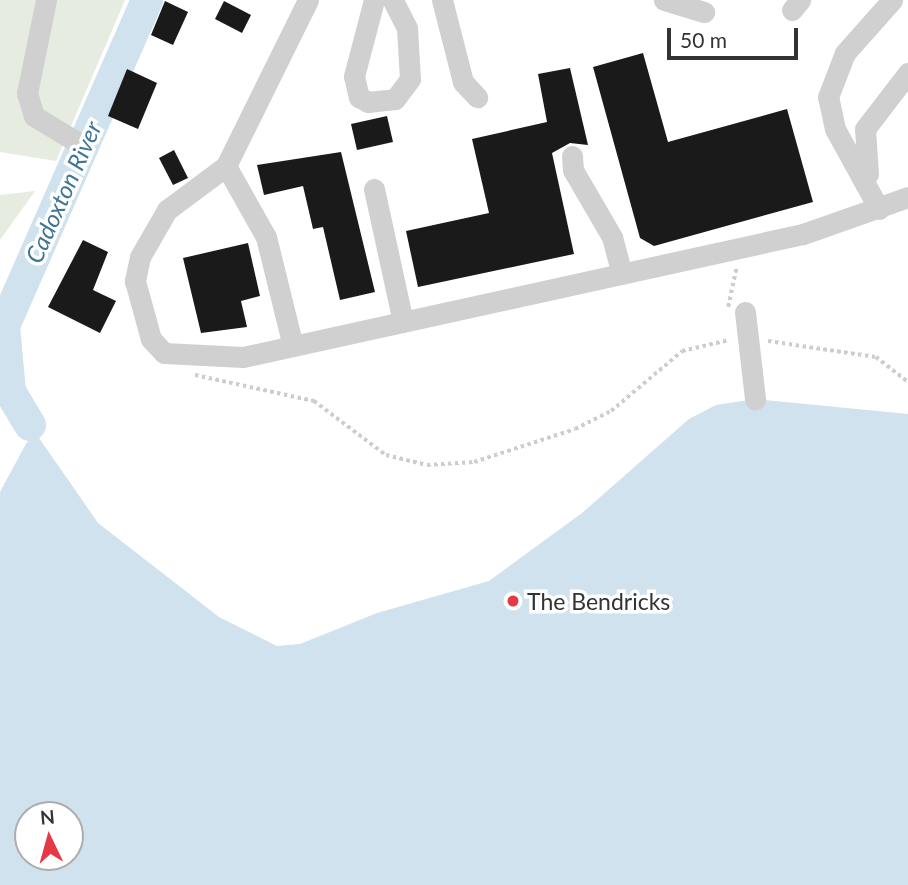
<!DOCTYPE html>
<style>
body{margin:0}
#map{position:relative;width:908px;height:885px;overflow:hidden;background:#fff;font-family:Lato,sans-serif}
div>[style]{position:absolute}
.green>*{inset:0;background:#e6ecdf}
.water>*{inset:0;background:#cfe2ee}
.river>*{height:32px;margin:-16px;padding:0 16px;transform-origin:16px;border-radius:16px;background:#cfe2ee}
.building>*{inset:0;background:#1a1a1a}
.path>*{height:3.5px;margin-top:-1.75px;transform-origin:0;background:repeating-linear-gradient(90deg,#cdcdcd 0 3.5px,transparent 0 7px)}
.minor>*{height:21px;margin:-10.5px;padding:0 10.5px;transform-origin:10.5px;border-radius:10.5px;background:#d0d0d0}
.dots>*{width:19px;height:19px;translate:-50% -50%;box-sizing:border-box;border:4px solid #fff;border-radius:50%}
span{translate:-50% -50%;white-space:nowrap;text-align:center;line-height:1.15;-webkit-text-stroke:7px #fff;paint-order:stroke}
.poi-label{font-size:23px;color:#333}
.left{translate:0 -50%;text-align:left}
.water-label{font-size:24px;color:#3f7597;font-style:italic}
.north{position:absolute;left:14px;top:801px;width:70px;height:70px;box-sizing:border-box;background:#fff;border:2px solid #adadad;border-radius:50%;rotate:355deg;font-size:19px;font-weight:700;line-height:28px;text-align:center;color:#333}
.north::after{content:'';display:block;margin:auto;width:24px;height:32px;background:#e63946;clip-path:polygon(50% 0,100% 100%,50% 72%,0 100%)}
.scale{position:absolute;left:667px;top:28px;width:131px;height:32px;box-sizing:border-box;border:4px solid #333;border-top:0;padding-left:9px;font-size:21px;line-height:24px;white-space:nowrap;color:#333;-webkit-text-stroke:5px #fff;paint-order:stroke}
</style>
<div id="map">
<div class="green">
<div style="clip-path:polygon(0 0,125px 0,56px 161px,0 152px)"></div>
<div style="clip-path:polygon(35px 191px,0 240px,0 195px)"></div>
</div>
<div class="water">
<div style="clip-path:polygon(evenodd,755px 399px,908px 414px,908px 885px,0 885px,0 492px,27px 442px,39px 438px,98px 523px,219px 617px,277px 646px,300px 644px,377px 613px,489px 581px,582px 513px,689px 419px,716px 405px,755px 399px,28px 815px,70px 815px,70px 857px,28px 857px,28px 815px)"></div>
</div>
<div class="river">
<div style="left:30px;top:425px;width:39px;rotate:-121deg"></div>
<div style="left:10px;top:392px;width:66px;rotate:-95.2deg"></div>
<div style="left:4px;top:326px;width:356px;rotate:-66.3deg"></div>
</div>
<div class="building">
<div style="clip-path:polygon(165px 1px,188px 12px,173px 45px,151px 35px)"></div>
<div style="clip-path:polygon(224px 1px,251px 15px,242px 33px,215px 19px)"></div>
<div style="clip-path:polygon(643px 53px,668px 142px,787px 109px,813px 202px,654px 246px,640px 238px,593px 67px)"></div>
<div style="clip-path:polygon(570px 68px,588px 145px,570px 143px,552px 153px,574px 254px,418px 287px,406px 231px,489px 213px,472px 139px,547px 122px,538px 74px)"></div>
<div style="clip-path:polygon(127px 69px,157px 83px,138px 129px,108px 116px)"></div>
<div style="clip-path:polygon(387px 116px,393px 142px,357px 150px,351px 124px)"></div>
<div style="clip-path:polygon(174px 150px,188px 178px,173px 185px,159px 158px)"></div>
<div style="clip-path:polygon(341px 152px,375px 292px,340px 300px,323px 227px,313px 229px,303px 186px,264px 195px,257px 165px)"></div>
<div style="clip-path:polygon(83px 240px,108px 252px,93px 290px,116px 301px,100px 333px,48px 307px)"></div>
<div style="clip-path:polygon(248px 243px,260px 296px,241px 301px,247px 327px,201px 333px,183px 258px)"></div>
</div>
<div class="path">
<div style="left:728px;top:307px;width:40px;rotate:-78deg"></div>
<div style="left:768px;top:341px;width:109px;rotate:8.4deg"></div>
<div style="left:876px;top:357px;width:41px;rotate:38deg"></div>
<div style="left:195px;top:375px;width:122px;rotate:12.3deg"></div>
<div style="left:314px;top:401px;width:90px;rotate:36.9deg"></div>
<div style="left:386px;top:455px;width:42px;rotate:13.7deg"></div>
<div style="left:427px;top:465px;width:47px;rotate:-3.7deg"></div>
<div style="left:474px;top:462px;width:106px;rotate:-18.1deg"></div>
<div style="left:575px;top:429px;width:40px;rotate:-26.6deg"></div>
<div style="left:611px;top:411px;width:93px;rotate:-40.2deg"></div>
<div style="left:682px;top:351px;width:48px;rotate:-13.2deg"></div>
</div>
<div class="minor">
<div style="left:46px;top:0;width:95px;rotate:101.5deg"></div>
<div style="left:27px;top:93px;width:24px;rotate:73deg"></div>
<div style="left:34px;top:116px;width:54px;rotate:31.3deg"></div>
<div style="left:308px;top:0;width:185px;rotate:116.3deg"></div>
<div style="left:226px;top:166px;width:74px;rotate:143.3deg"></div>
<div style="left:167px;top:210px;width:54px;rotate:119.9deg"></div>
<div style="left:140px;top:257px;width:25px;rotate:102deg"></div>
<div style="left:135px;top:281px;width:60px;rotate:74.6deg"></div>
<div style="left:151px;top:339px;width:19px;rotate:47deg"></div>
<div style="left:164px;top:353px;width:79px;rotate:2.9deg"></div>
<div style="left:243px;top:357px;width:573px;rotate:-12.39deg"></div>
<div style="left:803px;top:234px;width:111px;rotate:-19.4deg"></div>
<div style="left:374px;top:0;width:79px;rotate:104.7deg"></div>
<div style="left:354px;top:76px;width:22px;rotate:77deg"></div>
<div style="left:359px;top:97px;width:10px;rotate:29deg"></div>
<div style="left:368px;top:102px;width:27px;rotate:-6deg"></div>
<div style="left:395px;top:99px;width:25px;rotate:-53deg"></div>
<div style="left:410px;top:79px;width:51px;rotate:-93.4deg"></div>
<div style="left:407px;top:28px;width:31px;rotate:-117deg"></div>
<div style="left:442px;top:0;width:85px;rotate:75.6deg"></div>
<div style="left:463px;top:82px;width:21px;rotate:47deg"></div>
<div style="left:664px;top:0;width:42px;rotate:16.7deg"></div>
<div style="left:792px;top:10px;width:13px;rotate:-51deg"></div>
<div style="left:572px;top:156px;width:14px;rotate:86deg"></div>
<div style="left:573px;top:170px;width:78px;rotate:59.8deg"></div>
<div style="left:612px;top:237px;width:38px;rotate:75deg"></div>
<div style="left:226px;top:166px;width:81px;rotate:60.6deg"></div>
<div style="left:266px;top:237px;width:112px;rotate:76.1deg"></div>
<div style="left:868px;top:174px;width:45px;rotate:-93.8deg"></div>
<div style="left:865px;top:129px;width:71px;rotate:-52.5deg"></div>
<div style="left:374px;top:189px;width:136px;rotate:77.7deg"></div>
<div style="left:879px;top:209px;width:91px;rotate:-118.8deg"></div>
<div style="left:835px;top:129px;width:33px;rotate:-102deg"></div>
<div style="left:828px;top:97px;width:47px;rotate:-68.9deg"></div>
<div style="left:845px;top:53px;width:71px;rotate:-48.4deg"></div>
<div style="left:745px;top:312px;width:88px;rotate:83.4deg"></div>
</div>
<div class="dots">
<div style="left:513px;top:601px;background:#e63946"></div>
</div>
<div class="poi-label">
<span class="left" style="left:527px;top:601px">The Bendricks</span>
</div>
<div class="water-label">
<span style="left:63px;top:192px;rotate:-66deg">Cadoxton River</span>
</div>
<div class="north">N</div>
<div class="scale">50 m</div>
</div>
